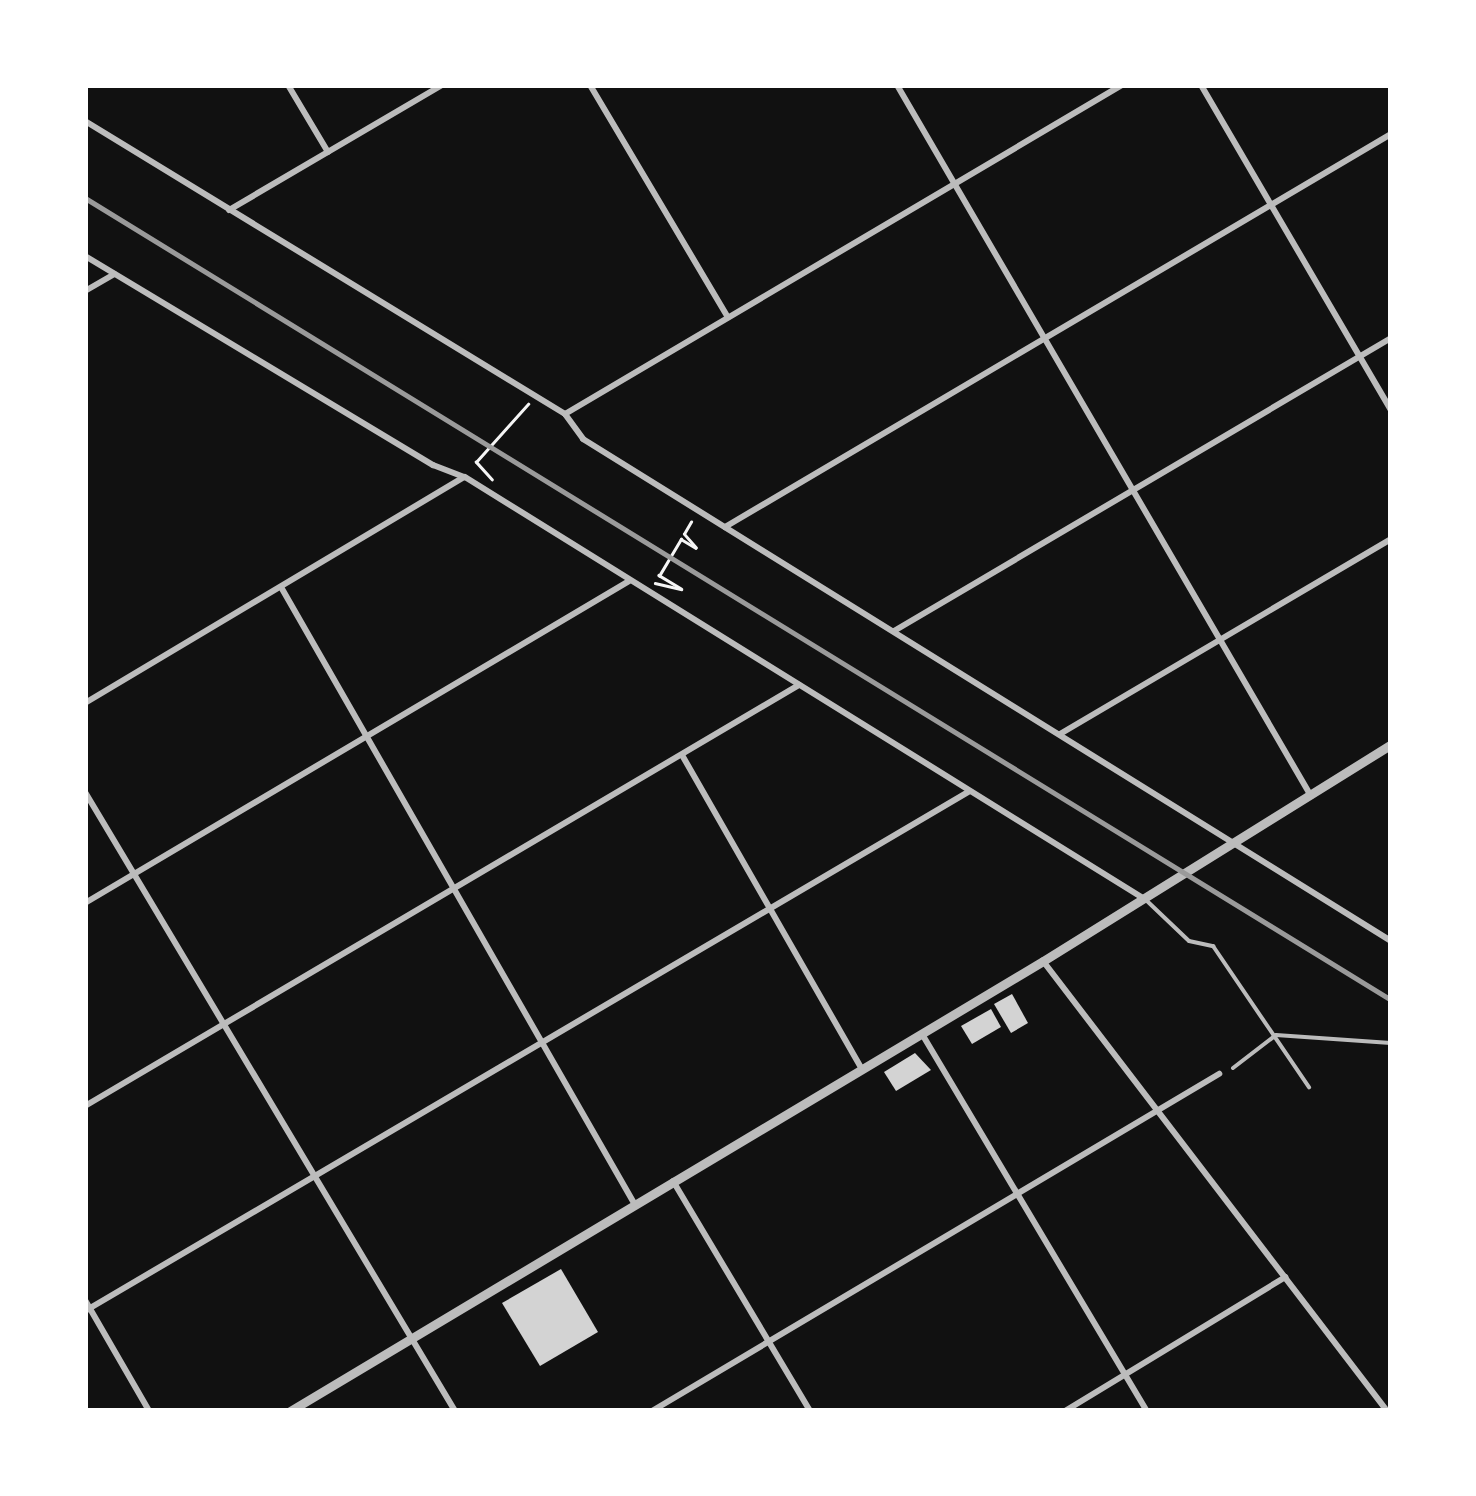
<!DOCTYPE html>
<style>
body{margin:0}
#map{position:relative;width:1476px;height:1496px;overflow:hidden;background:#111;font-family:Cabin,sans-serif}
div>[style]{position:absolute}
.building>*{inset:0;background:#d3d3d3}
.path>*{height:2.5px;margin:-1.25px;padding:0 1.25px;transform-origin:1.25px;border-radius:1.25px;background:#f5f5f5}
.service>*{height:4px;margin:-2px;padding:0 2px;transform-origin:2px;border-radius:2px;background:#bcbcbc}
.minor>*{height:6px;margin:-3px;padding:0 3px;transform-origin:3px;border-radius:3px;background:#bcbcbc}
.tertiary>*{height:9px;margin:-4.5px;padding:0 4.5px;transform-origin:4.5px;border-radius:4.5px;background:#bcbcbc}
.rail>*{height:5px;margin:-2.5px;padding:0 2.5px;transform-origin:2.5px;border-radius:2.5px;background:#9a9a9a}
span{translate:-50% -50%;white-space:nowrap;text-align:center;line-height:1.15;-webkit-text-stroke:10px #fff;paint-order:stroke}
.frame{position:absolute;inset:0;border:88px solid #fff;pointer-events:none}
</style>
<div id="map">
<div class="building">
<div style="clip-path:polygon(1012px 994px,1028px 1023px,1011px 1033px,994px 1004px)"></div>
<div style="clip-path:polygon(991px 1009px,1001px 1027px,972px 1044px,961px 1026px)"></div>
<div style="clip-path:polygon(915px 1053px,931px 1070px,896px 1091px,884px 1072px)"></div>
<div style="clip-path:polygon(561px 1269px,598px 1332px,540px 1366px,502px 1303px)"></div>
</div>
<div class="path">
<div style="left:492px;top:480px;width:24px;rotate:-132deg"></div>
<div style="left:476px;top:462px;width:78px;rotate:-48.1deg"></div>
<div style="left:655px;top:583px;width:27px;rotate:13deg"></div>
<div style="left:681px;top:589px;width:26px;rotate:-149deg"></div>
<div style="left:659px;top:576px;width:43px;rotate:-59.3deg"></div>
<div style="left:681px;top:539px;width:17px;rotate:31deg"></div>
<div style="left:696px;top:548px;width:18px;rotate:-131deg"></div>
<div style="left:684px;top:534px;width:14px;rotate:-60deg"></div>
</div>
<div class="service">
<div style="left:1147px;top:901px;width:58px;rotate:43.6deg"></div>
<div style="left:1189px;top:941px;width:25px;rotate:12deg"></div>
<div style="left:1213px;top:946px;width:171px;rotate:55.8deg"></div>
<div style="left:1233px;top:1068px;width:54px;rotate:-37.5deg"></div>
<div style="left:1276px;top:1035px;width:115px;rotate:4deg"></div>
</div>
<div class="minor">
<div style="left:288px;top:85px;width:78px;rotate:59.2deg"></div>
<div style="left:590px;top:85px;width:270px;rotate:59.3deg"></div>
<div style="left:897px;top:85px;width:823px;rotate:59.79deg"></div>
<div style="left:1201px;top:85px;width:376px;rotate:59.7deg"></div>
<div style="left:85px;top:121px;width:562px;rotate:31.4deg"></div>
<div style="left:565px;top:414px;width:31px;rotate:54deg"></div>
<div style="left:583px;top:439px;width:951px;rotate:31.85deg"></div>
<div style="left:229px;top:210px;width:247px;rotate:-30.4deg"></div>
<div style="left:85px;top:256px;width:406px;rotate:31deg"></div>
<div style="left:433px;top:465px;width:34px;rotate:21deg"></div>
<div style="left:465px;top:477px;width:798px;rotate:31.84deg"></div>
<div style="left:85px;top:291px;width:34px;rotate:-30deg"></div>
<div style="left:565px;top:414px;width:647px;rotate:-30.57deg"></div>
<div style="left:725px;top:527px;width:773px;rotate:-30.54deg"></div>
<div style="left:281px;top:587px;width:710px;rotate:60.19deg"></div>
<div style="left:894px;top:631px;width:577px;rotate:-30.52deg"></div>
<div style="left:85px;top:703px;width:441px;rotate:-30.8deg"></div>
<div style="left:1060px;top:734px;width:384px;rotate:-30.5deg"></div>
<div style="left:682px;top:755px;width:361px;rotate:60.2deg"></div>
<div style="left:85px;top:792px;width:721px;rotate:59.13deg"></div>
<div style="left:85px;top:903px;width:632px;rotate:-30.62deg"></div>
<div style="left:1043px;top:961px;width:566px;rotate:52.6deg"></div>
<div style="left:922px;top:1034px;width:439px;rotate:59.2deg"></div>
<div style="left:85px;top:1106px;width:829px;rotate:-30.53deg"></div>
<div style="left:673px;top:1181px;width:268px;rotate:59.2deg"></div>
<div style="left:85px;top:1300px;width:128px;rotate:60deg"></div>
<div style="left:85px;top:1311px;width:1026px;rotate:-30.44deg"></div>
<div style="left:652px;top:1411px;width:660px;rotate:-30.73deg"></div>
<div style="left:1065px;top:1411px;width:258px;rotate:-31.3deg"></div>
</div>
<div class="tertiary">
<div style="left:290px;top:1411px;width:877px;rotate:-30.86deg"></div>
<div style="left:1043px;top:961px;width:410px;rotate:-31.9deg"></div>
</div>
<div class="rail">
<div style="left:85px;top:198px;width:1533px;rotate:31.55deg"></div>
</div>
<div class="frame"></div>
</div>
